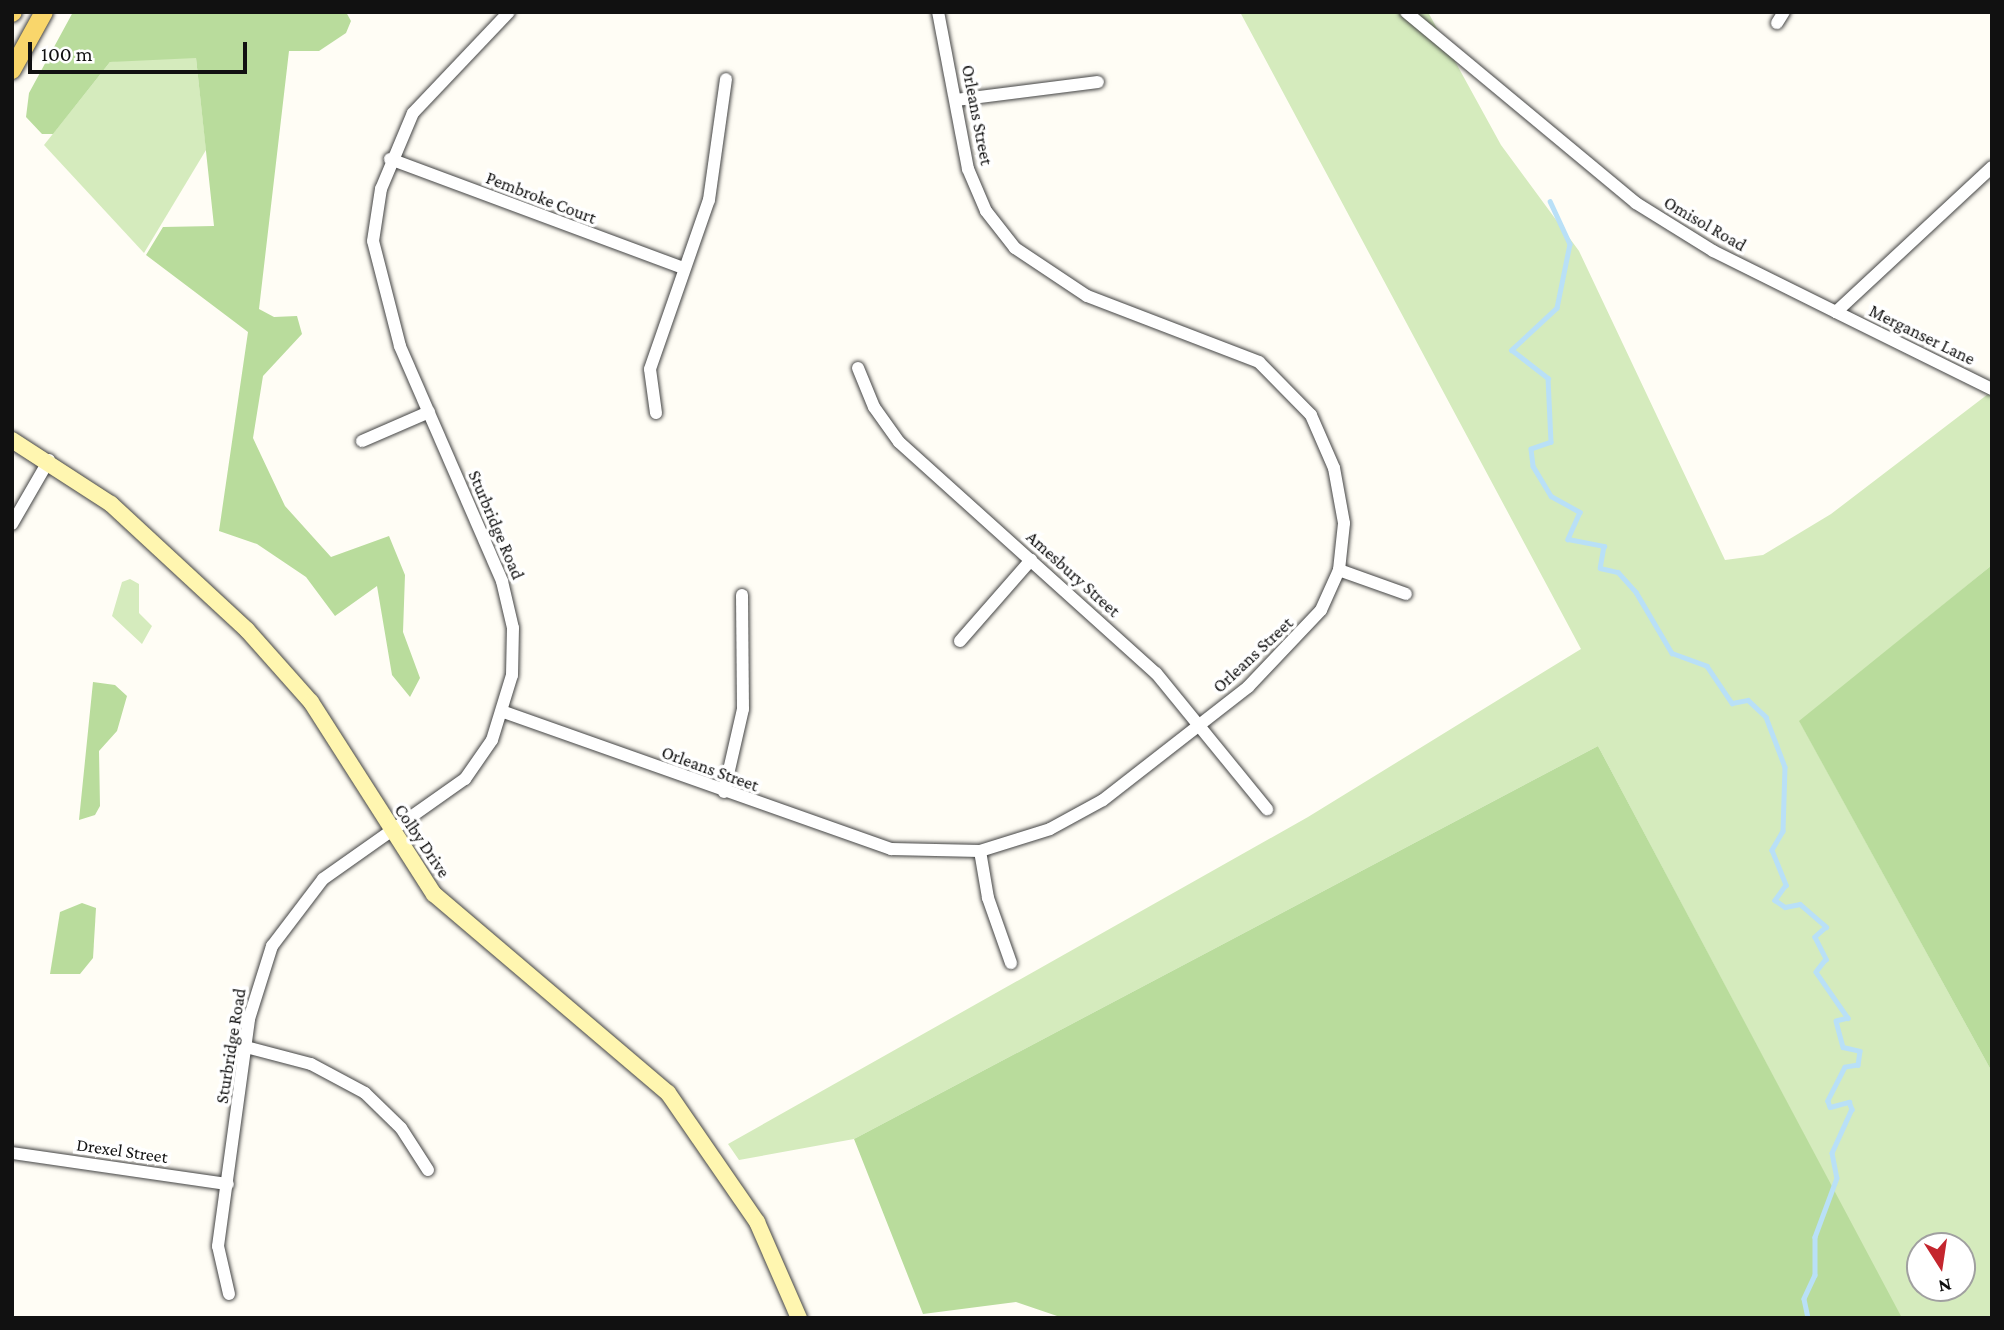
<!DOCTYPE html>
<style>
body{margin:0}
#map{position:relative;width:2004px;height:1330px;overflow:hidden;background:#fffdf5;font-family:"Crimson Pro",serif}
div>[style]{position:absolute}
.green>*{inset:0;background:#d5ebbd}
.forest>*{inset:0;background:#b9dc9c}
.stream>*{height:4.5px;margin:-2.25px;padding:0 2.25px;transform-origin:2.25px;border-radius:2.25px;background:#b9e0f7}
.roads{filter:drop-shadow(0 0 2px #444) drop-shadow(0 0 2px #444)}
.street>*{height:12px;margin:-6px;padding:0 6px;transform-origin:6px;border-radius:6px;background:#fff}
.secondary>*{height:16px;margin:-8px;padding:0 8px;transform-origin:8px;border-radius:8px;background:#fff6b0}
.primary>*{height:18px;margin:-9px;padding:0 9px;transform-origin:9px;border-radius:9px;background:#f9d66b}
span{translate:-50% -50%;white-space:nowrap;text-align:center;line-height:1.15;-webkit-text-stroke:7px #fff;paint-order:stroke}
.street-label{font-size:18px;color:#111}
.frame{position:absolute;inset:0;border:14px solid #111;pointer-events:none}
.north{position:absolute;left:1906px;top:1232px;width:70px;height:70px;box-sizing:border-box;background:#fff;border:2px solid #a0a0a0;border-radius:50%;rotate:168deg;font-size:19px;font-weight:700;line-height:28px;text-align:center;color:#111}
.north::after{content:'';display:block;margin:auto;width:24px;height:32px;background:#c4262e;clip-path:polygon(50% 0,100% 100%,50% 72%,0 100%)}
.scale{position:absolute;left:28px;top:42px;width:219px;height:32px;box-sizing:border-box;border:4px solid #111;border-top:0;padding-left:9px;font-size:21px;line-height:24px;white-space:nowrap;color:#111;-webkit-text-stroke:5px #fff;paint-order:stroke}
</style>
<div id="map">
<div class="green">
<div style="clip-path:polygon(evenodd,1240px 12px,1428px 12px,1501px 145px,1579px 251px,1725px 560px,1763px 555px,1831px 514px,1992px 391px,1992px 565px,1800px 722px,1992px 1072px,1992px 1318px,1901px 1318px,1598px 746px,854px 1139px,739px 1160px,728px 1144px,1308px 817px,1581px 649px,1240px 12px,1920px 1246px,1962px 1246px,1962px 1288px,1920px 1288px,1920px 1246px)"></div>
<div style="clip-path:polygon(150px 56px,196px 58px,206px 150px,144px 253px,44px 145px,110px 62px)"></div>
<div style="clip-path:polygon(130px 579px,139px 584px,139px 613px,152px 626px,142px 644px,112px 616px,122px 582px)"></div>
</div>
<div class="forest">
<div style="clip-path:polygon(73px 12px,346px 12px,351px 21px,346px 33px,319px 51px,289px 51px,259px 309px,274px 317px,297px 316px,302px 334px,263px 376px,253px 438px,285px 506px,331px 557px,389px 536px,405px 575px,403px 632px,420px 678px,410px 697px,392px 675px,377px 586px,335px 616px,306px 577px,257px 544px,219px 531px,248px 332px,146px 255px,163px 227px,214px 226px,196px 58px,110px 62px,53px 134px,42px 134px,26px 117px,29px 93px)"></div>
<div style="clip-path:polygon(1992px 565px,1992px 1072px,1799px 721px)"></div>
<div style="clip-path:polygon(93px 682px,115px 685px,127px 696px,117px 731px,99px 751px,100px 806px,95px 815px,79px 820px)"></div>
<div style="clip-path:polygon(1598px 746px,1902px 1318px,1063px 1318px,1016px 1302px,923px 1314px,854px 1139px)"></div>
<div style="clip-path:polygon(82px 903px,96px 908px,93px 958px,80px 974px,50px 974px,60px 912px)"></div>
</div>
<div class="stream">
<div style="left:1550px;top:201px;width:47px;rotate:65.1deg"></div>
<div style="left:1570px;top:244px;width:65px;rotate:101.5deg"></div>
<div style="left:1557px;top:308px;width:62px;rotate:137deg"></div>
<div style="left:1512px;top:350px;width:46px;rotate:37.9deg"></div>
<div style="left:1548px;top:378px;width:64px;rotate:87.3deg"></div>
<div style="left:1551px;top:442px;width:21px;rotate:161deg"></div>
<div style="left:1531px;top:449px;width:17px;rotate:83deg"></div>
<div style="left:1533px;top:466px;width:35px;rotate:59deg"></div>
<div style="left:1551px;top:496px;width:33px;rotate:29deg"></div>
<div style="left:1580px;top:512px;width:30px;rotate:114deg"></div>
<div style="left:1568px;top:539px;width:37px;rotate:11deg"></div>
<div style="left:1604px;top:546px;width:22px;rotate:100deg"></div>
<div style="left:1600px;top:568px;width:18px;rotate:13deg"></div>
<div style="left:1618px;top:572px;width:27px;rotate:48deg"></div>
<div style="left:1636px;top:592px;width:71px;rotate:59.5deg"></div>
<div style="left:1672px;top:653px;width:37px;rotate:20deg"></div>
<div style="left:1707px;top:666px;width:45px;rotate:56deg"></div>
<div style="left:1732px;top:703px;width:16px;rotate:-11deg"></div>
<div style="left:1748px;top:700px;width:25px;rotate:43deg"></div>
<div style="left:1766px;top:717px;width:53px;rotate:69.2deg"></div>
<div style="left:1785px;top:767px;width:64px;rotate:91.8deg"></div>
<div style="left:1783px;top:831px;width:22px;rotate:120deg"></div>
<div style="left:1772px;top:850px;width:38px;rotate:68deg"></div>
<div style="left:1786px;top:885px;width:19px;rotate:126deg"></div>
<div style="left:1775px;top:900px;width:12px;rotate:35deg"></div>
<div style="left:1785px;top:907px;width:15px;rotate:-11deg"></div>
<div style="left:1800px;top:904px;width:35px;rotate:41deg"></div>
<div style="left:1826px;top:927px;width:15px;rotate:138deg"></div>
<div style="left:1815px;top:937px;width:25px;rotate:63deg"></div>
<div style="left:1826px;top:959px;width:16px;rotate:128deg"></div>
<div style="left:1816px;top:972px;width:56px;rotate:55.2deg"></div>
<div style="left:1848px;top:1018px;width:12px;rotate:166deg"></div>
<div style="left:1836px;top:1021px;width:27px;rotate:75deg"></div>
<div style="left:1843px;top:1047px;width:17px;rotate:13deg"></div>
<div style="left:1860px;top:1051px;width:14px;rotate:98deg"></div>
<div style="left:1858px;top:1065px;width:13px;rotate:171deg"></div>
<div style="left:1845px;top:1067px;width:38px;rotate:117deg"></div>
<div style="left:1828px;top:1101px;width:6px;rotate:72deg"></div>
<div style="left:1830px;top:1107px;width:20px;rotate:-15deg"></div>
<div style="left:1849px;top:1102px;width:8px;rotate:67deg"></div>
<div style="left:1852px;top:1109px;width:48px;rotate:114.4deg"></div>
<div style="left:1832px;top:1153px;width:25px;rotate:79deg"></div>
<div style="left:1837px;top:1178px;width:63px;rotate:110.4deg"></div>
<div style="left:1815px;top:1237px;width:38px;rotate:90deg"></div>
<div style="left:1815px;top:1275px;width:26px;rotate:115deg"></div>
<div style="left:1804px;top:1299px;width:19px;rotate:78deg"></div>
</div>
<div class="roads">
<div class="street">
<div style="left:1406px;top:12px;width:299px;rotate:39.7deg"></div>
<div style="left:1636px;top:203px;width:91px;rotate:31.9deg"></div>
<div style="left:1713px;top:251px;width:137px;rotate:26.4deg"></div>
<div style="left:1836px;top:312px;width:213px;rotate:-42.9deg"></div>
<div style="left:1777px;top:23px;width:13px;rotate:-58deg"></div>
<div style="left:956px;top:100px;width:143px;rotate:-7.2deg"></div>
<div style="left:390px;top:159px;width:310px;rotate:20.4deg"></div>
<div style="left:1836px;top:312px;width:174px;rotate:26.3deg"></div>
<div style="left:858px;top:368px;width:42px;rotate:67.7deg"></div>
<div style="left:874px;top:407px;width:43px;rotate:54.5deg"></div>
<div style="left:899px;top:442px;width:346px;rotate:42deg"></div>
<div style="left:1156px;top:673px;width:176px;rotate:50.8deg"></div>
<div style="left:656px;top:413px;width:44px;rotate:-97.8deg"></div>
<div style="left:650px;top:369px;width:179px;rotate:-70.8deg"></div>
<div style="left:709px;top:200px;width:122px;rotate:-82deg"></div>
<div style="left:362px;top:441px;width:73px;rotate:-23.4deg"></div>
<div style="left:12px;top:524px;width:74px;rotate:-60deg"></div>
<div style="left:1339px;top:570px;width:71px;rotate:19.7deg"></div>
<div style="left:960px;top:641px;width:108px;rotate:-48.8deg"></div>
<div style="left:504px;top:712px;width:411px;rotate:19.5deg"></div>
<div style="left:891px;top:849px;width:89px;rotate:1.3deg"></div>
<div style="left:980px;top:851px;width:73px;rotate:-17.4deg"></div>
<div style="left:1050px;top:829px;width:60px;rotate:-28.7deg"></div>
<div style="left:1103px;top:800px;width:184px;rotate:-37.9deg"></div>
<div style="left:1248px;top:687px;width:106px;rotate:-46.5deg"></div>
<div style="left:1321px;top:610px;width:44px;rotate:-65.8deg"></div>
<div style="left:1339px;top:570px;width:47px;rotate:-83.9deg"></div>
<div style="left:1344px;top:523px;width:56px;rotate:-100.3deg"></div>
<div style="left:1334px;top:468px;width:58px;rotate:-113.5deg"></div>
<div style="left:1311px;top:415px;width:74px;rotate:-134.5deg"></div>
<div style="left:1259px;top:362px;width:184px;rotate:-159deg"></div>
<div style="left:1087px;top:296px;width:87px;rotate:-146.3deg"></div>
<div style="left:1015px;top:248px;width:47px;rotate:-128.1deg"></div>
<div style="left:986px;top:211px;width:46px;rotate:-113.2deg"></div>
<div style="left:968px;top:169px;width:160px;rotate:-100.8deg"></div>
<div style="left:724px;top:792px;width:85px;rotate:-77.1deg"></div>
<div style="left:743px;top:709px;width:114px;rotate:-90.5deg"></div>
<div style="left:980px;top:851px;width:48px;rotate:80.3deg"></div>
<div style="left:988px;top:898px;width:69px;rotate:70.5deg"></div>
<div style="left:246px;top:1047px;width:67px;rotate:14.7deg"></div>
<div style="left:311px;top:1064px;width:61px;rotate:28.2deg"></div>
<div style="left:365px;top:1093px;width:50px;rotate:44.2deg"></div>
<div style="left:401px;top:1128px;width:50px;rotate:57.3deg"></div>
<div style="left:12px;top:1153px;width:218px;rotate:8.2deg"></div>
<div style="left:229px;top:1294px;width:49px;rotate:-102.9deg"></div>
<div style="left:218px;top:1246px;width:229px;rotate:-82.2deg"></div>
<div style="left:249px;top:1019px;width:77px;rotate:-72.5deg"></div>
<div style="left:272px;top:946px;width:84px;rotate:-52.7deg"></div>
<div style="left:323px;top:879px;width:174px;rotate:-35.2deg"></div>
<div style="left:465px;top:779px;width:47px;rotate:-55.3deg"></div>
<div style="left:492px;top:740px;width:68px;rotate:-72.9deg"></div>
<div style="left:512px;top:675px;width:47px;rotate:-88.8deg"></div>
<div style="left:513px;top:628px;width:48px;rotate:-103.2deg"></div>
<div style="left:502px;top:581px;width:256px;rotate:-113.5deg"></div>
<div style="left:400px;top:346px;width:108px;rotate:-104.4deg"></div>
<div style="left:373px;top:241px;width:53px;rotate:-81.3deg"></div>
<div style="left:381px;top:189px;width:82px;rotate:-67.2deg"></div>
<div style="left:413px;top:113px;width:139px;rotate:-46.5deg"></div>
</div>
<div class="secondary">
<div style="left:12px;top:440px;width:118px;rotate:32.9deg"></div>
<div style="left:111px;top:504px;width:185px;rotate:42.8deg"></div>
<div style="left:247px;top:630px;width:96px;rotate:48.4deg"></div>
<div style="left:311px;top:702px;width:228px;rotate:57.4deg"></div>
<div style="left:434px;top:894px;width:307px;rotate:40.4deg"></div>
<div style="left:668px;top:1093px;width:157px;rotate:55.4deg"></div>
<div style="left:757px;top:1222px;width:105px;rotate:66.4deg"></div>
</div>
<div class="primary">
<div style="left:12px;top:13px;width:1px;rotate:-45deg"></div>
<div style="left:12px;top:70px;width:66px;rotate:-61.1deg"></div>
</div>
</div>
<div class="street-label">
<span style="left:977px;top:115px;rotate:79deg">Orleans Street</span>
<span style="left:541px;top:198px;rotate:21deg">Pembroke Court</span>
<span style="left:1705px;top:224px;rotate:30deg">Omisol Road</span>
<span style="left:1922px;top:335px;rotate:26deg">Merganser Lane</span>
<span style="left:496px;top:525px;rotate:67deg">Sturbridge Road</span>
<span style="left:1073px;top:574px;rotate:42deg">Amesbury Street</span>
<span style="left:1253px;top:655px;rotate:-43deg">Orleans Street</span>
<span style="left:710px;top:769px;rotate:20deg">Orleans Street</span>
<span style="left:422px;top:841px;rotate:56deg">Colby Drive</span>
<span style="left:231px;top:1046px;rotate:-81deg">Sturbridge Road</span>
<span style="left:122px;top:1151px;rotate:8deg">Drexel Street</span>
</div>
<div class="frame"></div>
<div class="north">N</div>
<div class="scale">100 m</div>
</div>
